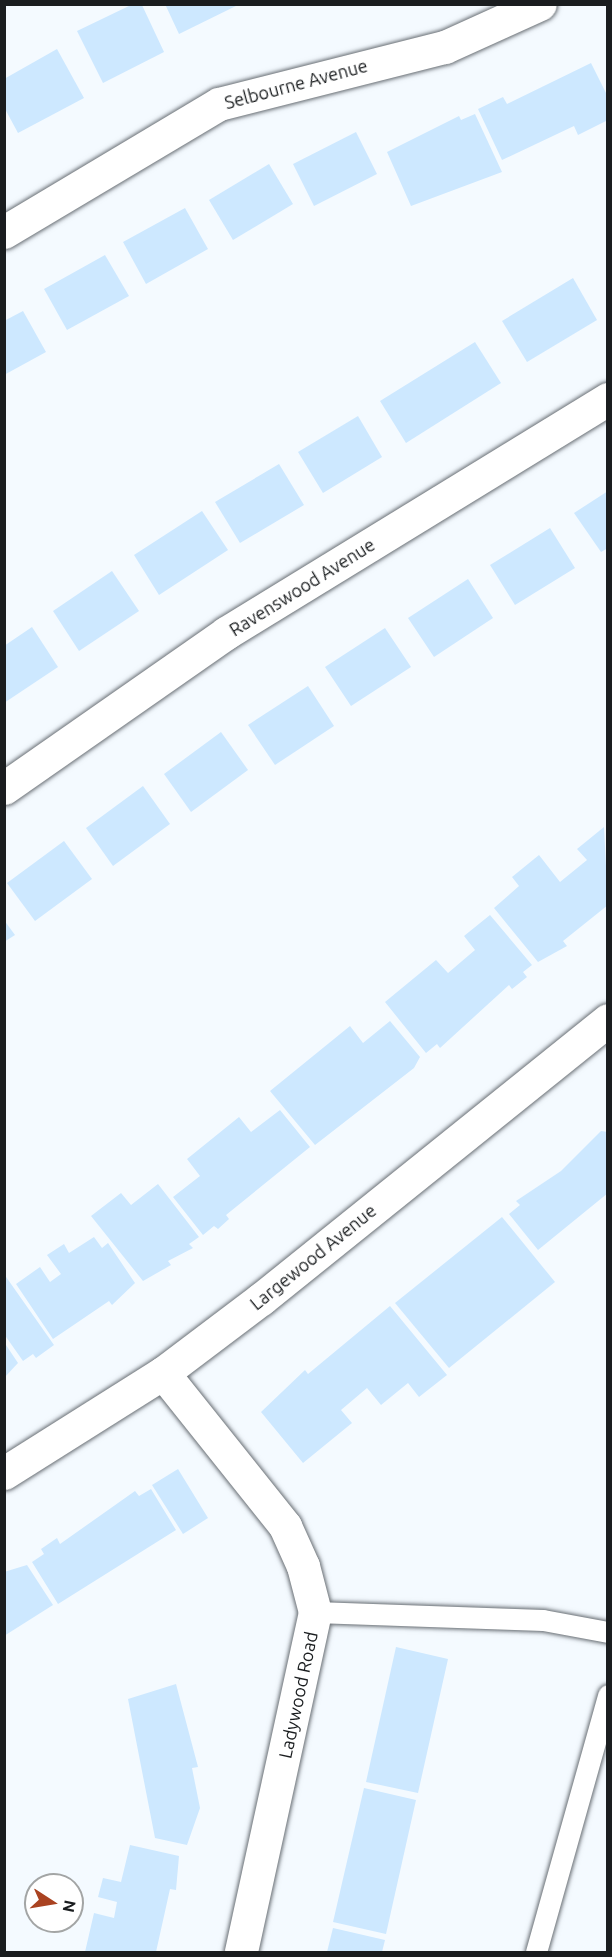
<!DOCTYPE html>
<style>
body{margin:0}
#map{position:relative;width:612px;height:1957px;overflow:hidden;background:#f4faff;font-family:Ubuntu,sans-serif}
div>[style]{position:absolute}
.building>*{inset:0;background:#cde8ff}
.roads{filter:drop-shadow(0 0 2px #696f75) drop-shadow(0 0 2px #696f75)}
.service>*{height:21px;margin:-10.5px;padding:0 10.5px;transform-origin:10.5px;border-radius:10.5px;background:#fff}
.minor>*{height:33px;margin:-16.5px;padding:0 16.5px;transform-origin:16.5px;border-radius:16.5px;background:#fff}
span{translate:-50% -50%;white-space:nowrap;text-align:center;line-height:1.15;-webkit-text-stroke:6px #fff;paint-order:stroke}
.street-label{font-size:18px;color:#1a1d1f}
.frame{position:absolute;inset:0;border:6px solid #1a1d1f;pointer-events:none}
.north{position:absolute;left:24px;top:1873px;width:60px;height:60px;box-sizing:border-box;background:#fff;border:2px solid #a3a5a5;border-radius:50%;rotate:102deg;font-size:16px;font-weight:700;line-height:24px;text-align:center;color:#1a1d1f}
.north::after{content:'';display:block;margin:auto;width:21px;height:27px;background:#aa4321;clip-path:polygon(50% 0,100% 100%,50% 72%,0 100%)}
</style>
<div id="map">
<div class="building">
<div style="clip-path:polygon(165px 4px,240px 4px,179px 34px)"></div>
<div style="clip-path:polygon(131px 5px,142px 5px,164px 52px,103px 83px,77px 31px)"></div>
<div style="clip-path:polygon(57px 49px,84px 98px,18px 133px,4px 107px,4px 79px)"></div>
<div style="clip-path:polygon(591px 63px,608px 97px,608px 120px,578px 135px,574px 126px,502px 160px,478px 109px,503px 97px,507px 104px)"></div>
<div style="clip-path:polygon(475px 114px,502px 172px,411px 206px,387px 152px,459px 116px,461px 120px)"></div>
<div style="clip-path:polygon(356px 132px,377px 174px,314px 206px,293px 164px)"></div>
<div style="clip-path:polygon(269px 164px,293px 204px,233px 240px,209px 200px)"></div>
<div style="clip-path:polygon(185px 208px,208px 249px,146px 284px,123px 242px)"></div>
<div style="clip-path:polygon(105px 255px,129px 296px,67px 330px,44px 289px)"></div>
<div style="clip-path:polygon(573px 278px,597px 320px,527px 362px,502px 321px)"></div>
<div style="clip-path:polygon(23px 311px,46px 352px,4px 375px,4px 321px)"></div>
<div style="clip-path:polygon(475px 342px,501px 383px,406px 443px,380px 401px)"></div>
<div style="clip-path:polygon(358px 416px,382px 457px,323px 493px,298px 452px)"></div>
<div style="clip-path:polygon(279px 464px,304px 505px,240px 543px,215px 502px)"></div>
<div style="clip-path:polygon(608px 491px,608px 548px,601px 552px,574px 513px)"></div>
<div style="clip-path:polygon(202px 511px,228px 550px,159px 595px,134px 555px)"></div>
<div style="clip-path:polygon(550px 528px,575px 568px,515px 605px,490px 565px)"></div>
<div style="clip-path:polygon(112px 571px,139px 611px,79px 651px,53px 611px)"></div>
<div style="clip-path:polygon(468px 579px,493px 618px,434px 657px,408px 618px)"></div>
<div style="clip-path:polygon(32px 627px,58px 667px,4px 703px,4px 646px)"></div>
<div style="clip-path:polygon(385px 628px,411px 667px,351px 706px,325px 667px)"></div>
<div style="clip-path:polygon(308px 686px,334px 726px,275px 765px,248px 725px)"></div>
<div style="clip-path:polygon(221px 732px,248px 770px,191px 812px,164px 774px)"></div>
<div style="clip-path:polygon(143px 786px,170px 824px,113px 866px,86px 828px)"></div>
<div style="clip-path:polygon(604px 827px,608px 905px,563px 941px,567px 946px,538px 962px,494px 908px,519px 886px,512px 877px,539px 855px,560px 882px,587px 860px,577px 849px)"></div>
<div style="clip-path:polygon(64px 841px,92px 879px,35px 921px,7px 883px)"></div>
<div style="clip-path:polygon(490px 915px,532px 965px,523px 972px,527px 977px,512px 989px,509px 985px,440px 1048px,437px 1044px,426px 1053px,385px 1002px,436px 960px,448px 973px,475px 950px,464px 936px)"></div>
<div style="clip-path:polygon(4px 920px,15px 935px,4px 942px)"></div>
<div style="clip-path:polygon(390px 1021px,420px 1057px,414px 1068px,315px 1145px,270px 1091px,350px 1026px,363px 1043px)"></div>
<div style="clip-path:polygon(280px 1110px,310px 1147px,226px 1215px,229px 1219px,218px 1229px,214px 1226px,203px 1235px,173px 1197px,200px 1176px,187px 1159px,239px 1117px,251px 1132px)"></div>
<div style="clip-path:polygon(601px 1131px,608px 1132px,608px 1193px,538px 1250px,509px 1214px,520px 1205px,516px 1201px,561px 1171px)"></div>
<div style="clip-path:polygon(158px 1184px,199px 1237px,189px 1244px,193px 1248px,168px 1261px,171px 1265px,143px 1281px,91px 1216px,121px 1193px,131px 1205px)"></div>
<div style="clip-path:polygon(502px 1217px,555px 1282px,449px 1368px,395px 1303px)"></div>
<div style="clip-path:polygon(94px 1237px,102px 1248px,108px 1243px,135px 1283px,112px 1305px,109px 1301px,53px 1339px,16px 1284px,40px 1267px,50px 1282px,61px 1274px,47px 1255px,64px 1244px,69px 1253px)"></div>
<div style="clip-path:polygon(4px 1274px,54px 1345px,36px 1358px,33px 1354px,23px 1361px,4px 1334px)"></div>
<div style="clip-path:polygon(390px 1306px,447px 1375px,419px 1397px,408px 1383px,381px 1405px,367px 1388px,341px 1410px,352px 1423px,303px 1463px,261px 1412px,305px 1370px,308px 1374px)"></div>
<div style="clip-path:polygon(4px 1342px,18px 1363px,4px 1378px)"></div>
<div style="clip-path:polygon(178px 1469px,208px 1518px,183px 1534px,152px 1485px)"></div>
<div style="clip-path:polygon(151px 1489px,176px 1530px,58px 1604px,32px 1562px,44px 1554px,41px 1549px,57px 1538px,60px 1544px,135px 1491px,139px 1496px)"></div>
<div style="clip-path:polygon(27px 1565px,53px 1605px,4px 1636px,4px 1572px)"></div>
<div style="clip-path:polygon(396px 1647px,448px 1659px,418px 1793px,366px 1782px)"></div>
<div style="clip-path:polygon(176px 1684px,198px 1767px,192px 1768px,200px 1808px,187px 1845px,155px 1838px,128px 1699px)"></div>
<div style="clip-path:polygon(364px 1788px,416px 1800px,386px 1934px,333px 1922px)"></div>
<div style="clip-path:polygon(130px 1845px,179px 1856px,176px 1890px,170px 1889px,156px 1952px,85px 1952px,94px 1913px,114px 1918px,117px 1902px,98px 1897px,103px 1878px,121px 1882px)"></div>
<div style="clip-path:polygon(333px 1928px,385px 1940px,382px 1952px,327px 1952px)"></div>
</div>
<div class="roads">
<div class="service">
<div style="left:315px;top:1612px;width:228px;rotate:2deg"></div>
<div style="left:543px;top:1620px;width:66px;rotate:10.5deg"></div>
<div style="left:536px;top:1952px;width:267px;rotate:-74.3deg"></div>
</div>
<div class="minor">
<div style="left:4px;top:232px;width:250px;rotate:-30.8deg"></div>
<div style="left:219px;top:104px;width:233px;rotate:-14.2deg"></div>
<div style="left:445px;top:47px;width:104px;rotate:-24.4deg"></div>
<div style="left:4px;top:788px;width:271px;rotate:-34.9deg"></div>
<div style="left:226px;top:633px;width:448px;rotate:-31.5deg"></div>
<div style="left:163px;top:1373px;width:196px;rotate:51.4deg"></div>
<div style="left:285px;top:1526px;width:44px;rotate:65.8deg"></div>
<div style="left:303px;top:1566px;width:48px;rotate:75.4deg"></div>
<div style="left:315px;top:1612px;width:348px;rotate:102.3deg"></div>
<div style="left:4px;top:1473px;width:188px;rotate:-32.2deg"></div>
<div style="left:163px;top:1373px;width:123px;rotate:-37.1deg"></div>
<div style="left:261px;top:1299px;width:445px;rotate:-38.8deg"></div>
</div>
</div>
<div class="street-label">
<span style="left:296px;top:84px;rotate:-15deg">Selbourne Avenue</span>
<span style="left:302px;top:587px;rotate:-32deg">Ravenswood Avenue</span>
<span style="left:313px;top:1257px;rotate:-39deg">Largewood Avenue</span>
<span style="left:298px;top:1695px;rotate:-78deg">Ladywood Road</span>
</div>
<div class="frame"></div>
<div class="north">N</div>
</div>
